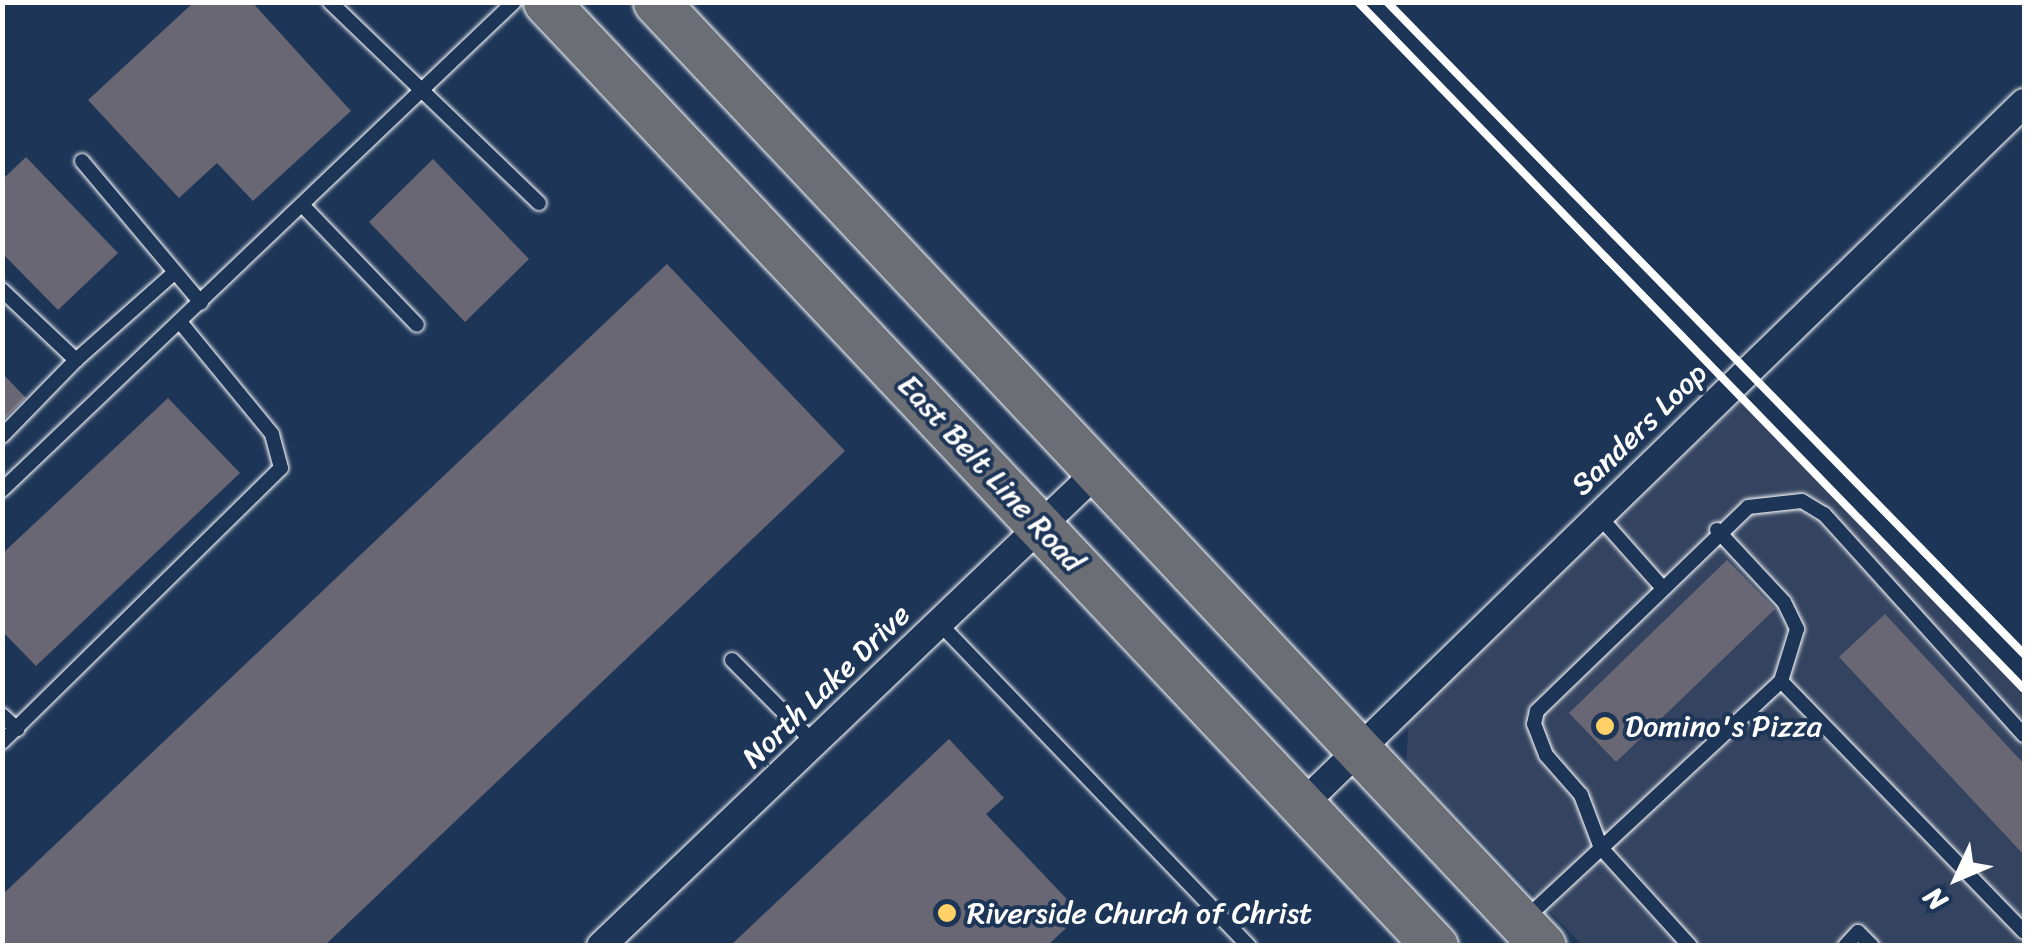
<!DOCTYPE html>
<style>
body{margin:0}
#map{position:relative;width:2027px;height:948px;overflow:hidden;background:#1d3557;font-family:Sriracha,sans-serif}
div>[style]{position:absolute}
.built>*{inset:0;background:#344460}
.building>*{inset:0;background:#6a6774}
.roads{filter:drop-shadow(0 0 2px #fff) drop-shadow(0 0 2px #fff)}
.service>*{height:14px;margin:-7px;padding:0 7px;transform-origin:7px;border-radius:7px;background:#1d3557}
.minor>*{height:28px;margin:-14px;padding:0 14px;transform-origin:14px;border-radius:14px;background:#1d3557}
.primary>*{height:45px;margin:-22.5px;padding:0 22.5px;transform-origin:22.5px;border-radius:22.5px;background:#6b6f75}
.rail>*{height:8px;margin:-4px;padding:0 4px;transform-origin:4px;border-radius:4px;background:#fff}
.dots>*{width:28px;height:28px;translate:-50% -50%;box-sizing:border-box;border:5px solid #1d3557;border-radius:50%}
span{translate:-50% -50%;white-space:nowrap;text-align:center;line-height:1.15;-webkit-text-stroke:8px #1d3557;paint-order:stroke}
.street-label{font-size:30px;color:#fff}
.poi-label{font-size:30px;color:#fff}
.left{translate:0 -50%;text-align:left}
.frame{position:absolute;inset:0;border:5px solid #fff;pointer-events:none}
.north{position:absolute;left:1907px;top:828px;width:100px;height:100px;-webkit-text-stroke:8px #1d3557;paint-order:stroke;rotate:226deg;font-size:28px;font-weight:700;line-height:40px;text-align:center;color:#fff}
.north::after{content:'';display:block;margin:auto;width:35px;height:45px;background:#fff;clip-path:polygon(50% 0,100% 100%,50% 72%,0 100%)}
</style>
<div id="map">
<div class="built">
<div style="clip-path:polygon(1744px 397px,2024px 694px,2024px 945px,1582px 945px,1406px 761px,1409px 717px)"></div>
</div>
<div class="building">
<div style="clip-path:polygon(194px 2px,252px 2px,351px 111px,253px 201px,217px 163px,179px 198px,88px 100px)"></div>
<div style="clip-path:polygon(26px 157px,118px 253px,58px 310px,2px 253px,2px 180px)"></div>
<div style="clip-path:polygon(433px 159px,529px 259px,465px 322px,369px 222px)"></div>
<div style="clip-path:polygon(667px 264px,845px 451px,324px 946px,2px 946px,2px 895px)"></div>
<div style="clip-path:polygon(2px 373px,26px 398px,2px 421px)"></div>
<div style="clip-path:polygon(168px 398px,240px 473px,36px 666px,2px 631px,2px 554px)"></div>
<div style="clip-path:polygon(1727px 560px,1775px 609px,1616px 762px,1569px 713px)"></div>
<div style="clip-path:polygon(1885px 614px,2024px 764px,2024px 855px,1839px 657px)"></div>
<div style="clip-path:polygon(949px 739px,1004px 798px,986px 814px,1081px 914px,1047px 946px,730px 946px)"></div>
</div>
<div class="roads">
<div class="service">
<div style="left:330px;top:2px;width:290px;rotate:43.9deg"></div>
<div style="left:82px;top:161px;width:185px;rotate:50deg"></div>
<div style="left:304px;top:207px;width:163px;rotate:46.2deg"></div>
<div style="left:2px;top:290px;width:102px;rotate:43.4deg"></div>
<div style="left:76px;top:360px;width:132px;rotate:-41.6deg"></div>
<div style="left:2px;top:436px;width:106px;rotate:-45.8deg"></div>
<div style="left:2px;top:490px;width:707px;rotate:-43.63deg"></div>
<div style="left:1598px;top:515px;width:95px;rotate:48.4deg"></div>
<div style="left:1717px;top:530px;width:98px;rotate:47.1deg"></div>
<div style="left:1784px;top:602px;width:30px;rotate:64deg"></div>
<div style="left:1797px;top:629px;width:54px;rotate:107.1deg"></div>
<div style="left:939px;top:623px;width:448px;rotate:46.2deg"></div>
<div style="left:732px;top:660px;width:117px;rotate:45.3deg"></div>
<div style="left:2px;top:715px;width:21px;rotate:43deg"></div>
<div style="left:2px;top:742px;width:391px;rotate:-44.5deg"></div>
<div style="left:281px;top:468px;width:35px;rotate:-105deg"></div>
<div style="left:272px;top:434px;width:145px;rotate:-129.4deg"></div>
<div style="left:1525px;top:919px;width:350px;rotate:-42.9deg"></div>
<div style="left:1781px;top:681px;width:349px;rotate:45.9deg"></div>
<div style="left:1690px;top:946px;width:132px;rotate:-132.2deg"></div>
<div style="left:1601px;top:848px;width:57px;rotate:-110.7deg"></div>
<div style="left:1581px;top:795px;width:53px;rotate:-131.2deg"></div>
<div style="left:1546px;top:755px;width:33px;rotate:-111deg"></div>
<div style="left:1534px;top:724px;width:13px;rotate:-77deg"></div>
<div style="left:1537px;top:711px;width:293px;rotate:-44deg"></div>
<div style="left:1748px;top:507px;width:54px;rotate:-6.3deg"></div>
<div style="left:1802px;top:501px;width:26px;rotate:31deg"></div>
<div style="left:1824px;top:514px;width:298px;rotate:47.9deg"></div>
<div style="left:1845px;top:946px;width:19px;rotate:-47deg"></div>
<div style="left:1858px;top:932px;width:20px;rotate:45deg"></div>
</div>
<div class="minor">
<div style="left:1302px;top:805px;width:1007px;rotate:-44.2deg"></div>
<div style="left:601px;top:946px;width:685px;rotate:-43.7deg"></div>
</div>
<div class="primary">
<div style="left:546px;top:2px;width:1297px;rotate:46.72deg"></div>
<div style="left:656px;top:2px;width:1295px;rotate:46.78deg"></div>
</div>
</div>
<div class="rail">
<div style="left:1358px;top:2px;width:957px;rotate:45.89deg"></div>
<div style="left:1387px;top:2px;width:912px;rotate:45.67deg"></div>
</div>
<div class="dots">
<div style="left:1605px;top:726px;background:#ffd166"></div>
<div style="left:947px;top:913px;background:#ffd166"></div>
</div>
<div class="street-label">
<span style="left:1639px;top:429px;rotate:-44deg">Sanders Loop</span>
<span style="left:991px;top:473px;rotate:47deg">East Belt Line Road</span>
<span style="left:826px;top:686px;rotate:-44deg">North Lake Drive</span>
</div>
<div class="poi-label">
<span class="left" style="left:1625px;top:726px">Domino's Pizza</span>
<span class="left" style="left:967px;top:913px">Riverside Church of Christ</span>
</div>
<div class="frame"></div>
<div class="north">N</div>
</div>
